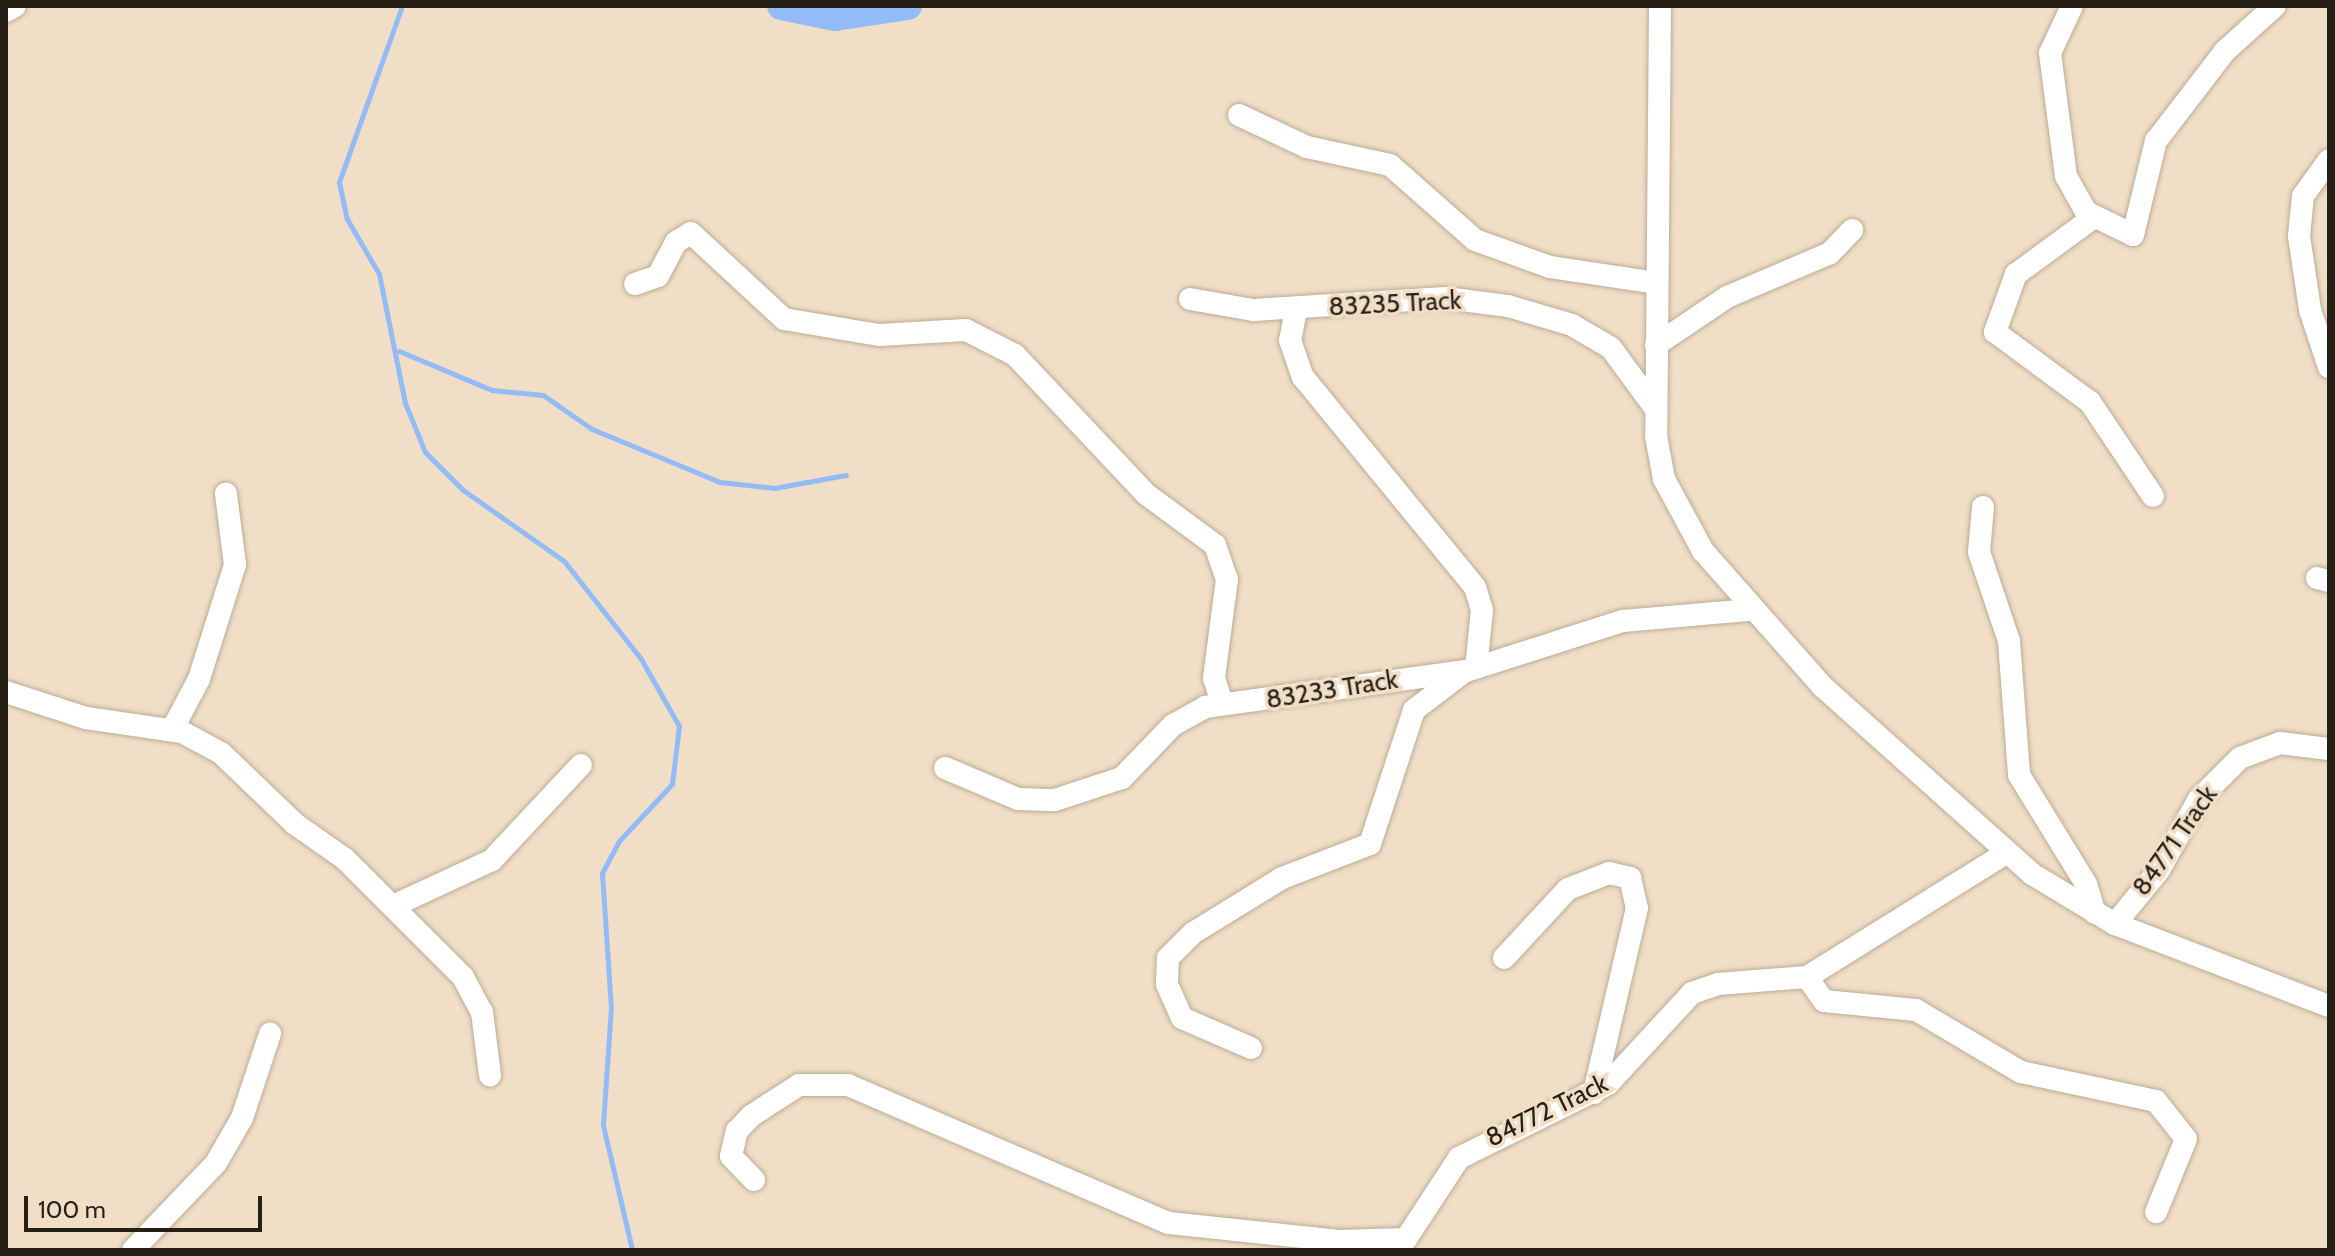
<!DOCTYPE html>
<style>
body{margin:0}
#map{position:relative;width:2335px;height:1256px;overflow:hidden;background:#f0dec7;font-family:Cabin,sans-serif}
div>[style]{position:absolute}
.stream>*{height:5px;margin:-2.5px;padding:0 2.5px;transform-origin:2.5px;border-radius:2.5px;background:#93bbf7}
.river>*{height:28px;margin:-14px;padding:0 14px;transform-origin:14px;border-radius:14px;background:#93bbf7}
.roads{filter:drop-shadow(0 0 2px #bcac95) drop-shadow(0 0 2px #bcac95)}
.minor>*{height:22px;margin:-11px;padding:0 11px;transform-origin:11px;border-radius:11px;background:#fff}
span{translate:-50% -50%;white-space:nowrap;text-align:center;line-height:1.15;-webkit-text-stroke:7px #f0dec7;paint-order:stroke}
.street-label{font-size:26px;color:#261f16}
.frame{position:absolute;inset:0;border:8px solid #261f16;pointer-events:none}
.scale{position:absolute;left:24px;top:1196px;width:238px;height:36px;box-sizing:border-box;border:4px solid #261f16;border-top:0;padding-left:10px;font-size:24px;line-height:28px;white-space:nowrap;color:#261f16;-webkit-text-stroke:6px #f0dec7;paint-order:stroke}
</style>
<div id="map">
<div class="stream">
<div style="left:402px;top:6px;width:187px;rotate:109.7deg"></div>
<div style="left:339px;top:182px;width:38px;rotate:78deg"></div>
<div style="left:347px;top:219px;width:64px;rotate:59.8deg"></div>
<div style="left:379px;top:274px;width:132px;rotate:78.6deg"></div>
<div style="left:405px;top:403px;width:53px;rotate:67.8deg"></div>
<div style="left:425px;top:452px;width:54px;rotate:45deg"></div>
<div style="left:463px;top:490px;width:123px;rotate:35.1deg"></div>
<div style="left:564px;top:561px;width:125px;rotate:51.8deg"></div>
<div style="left:641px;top:659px;width:77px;rotate:60.4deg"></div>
<div style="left:679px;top:726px;width:58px;rotate:96.9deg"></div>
<div style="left:672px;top:784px;width:78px;rotate:132.9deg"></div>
<div style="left:619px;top:841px;width:36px;rotate:118deg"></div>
<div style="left:602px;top:873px;width:134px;rotate:86.2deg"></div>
<div style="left:611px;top:1007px;width:118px;rotate:93.9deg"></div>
<div style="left:603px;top:1125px;width:128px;rotate:76.9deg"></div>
<div style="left:399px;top:351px;width:101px;rotate:22.8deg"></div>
<div style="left:492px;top:390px;width:51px;rotate:5.6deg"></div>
<div style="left:543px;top:395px;width:60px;rotate:34.8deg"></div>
<div style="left:592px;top:429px;width:139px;rotate:22.5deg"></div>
<div style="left:720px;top:482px;width:54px;rotate:6.3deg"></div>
<div style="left:774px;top:488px;width:73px;rotate:-10.2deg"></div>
</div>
<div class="river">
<div style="left:781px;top:6px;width:55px;rotate:11.5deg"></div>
<div style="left:835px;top:17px;width:74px;rotate:-8.6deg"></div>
</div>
<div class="roads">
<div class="minor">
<div style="left:1660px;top:6px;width:430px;rotate:90.5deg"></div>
<div style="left:1656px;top:436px;width:44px;rotate:79.5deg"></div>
<div style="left:1664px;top:479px;width:82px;rotate:61.6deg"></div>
<div style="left:1703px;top:551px;width:181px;rotate:48.6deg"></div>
<div style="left:1823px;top:687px;width:280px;rotate:41.8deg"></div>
<div style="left:2032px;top:874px;width:97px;rotate:31.1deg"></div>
<div style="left:2115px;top:924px;width:229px;rotate:21deg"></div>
<div style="left:2072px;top:6px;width:52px;rotate:115.1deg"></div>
<div style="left:2050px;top:53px;width:124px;rotate:82.6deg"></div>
<div style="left:2066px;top:176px;width:41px;rotate:60.9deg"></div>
<div style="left:2086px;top:212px;width:52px;rotate:26.1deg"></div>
<div style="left:2133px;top:235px;width:97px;rotate:-76.3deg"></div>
<div style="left:2156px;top:141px;width:113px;rotate:-52.5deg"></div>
<div style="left:2225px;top:51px;width:67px;rotate:-42deg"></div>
<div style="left:6px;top:11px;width:10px;rotate:-29deg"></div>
<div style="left:1239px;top:115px;width:75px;rotate:25.2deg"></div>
<div style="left:1307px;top:147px;width:85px;rotate:12.2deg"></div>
<div style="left:1390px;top:165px;width:113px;rotate:41.4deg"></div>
<div style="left:1475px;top:240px;width:80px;rotate:19.8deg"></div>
<div style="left:1550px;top:267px;width:108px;rotate:8.5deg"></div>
<div style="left:2329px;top:160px;width:44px;rotate:125.8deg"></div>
<div style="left:2303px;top:196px;width:40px;rotate:95.7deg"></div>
<div style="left:2299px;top:236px;width:75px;rotate:81.5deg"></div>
<div style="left:2310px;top:310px;width:60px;rotate:71.6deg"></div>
<div style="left:2094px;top:217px;width:97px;rotate:143.8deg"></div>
<div style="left:2016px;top:274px;width:62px;rotate:109.9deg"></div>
<div style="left:1995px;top:332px;width:118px;rotate:36.4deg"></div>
<div style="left:2090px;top:402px;width:113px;rotate:56.2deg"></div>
<div style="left:635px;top:284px;width:24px;rotate:-19deg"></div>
<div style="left:658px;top:276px;width:38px;rotate:-62deg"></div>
<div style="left:676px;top:242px;width:17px;rotate:-31deg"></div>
<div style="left:691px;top:233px;width:127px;rotate:42.8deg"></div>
<div style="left:784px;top:319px;width:96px;rotate:9.6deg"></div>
<div style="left:879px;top:335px;width:87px;rotate:-3.3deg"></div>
<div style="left:966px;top:330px;width:55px;rotate:27deg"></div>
<div style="left:1015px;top:355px;width:191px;rotate:46.7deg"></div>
<div style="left:1146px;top:494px;width:86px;rotate:36.5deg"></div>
<div style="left:1215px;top:545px;width:36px;rotate:71deg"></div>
<div style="left:1227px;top:579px;width:100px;rotate:97.5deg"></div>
<div style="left:1214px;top:678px;width:28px;rotate:72deg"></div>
<div style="left:1190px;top:299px;width:64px;rotate:9.9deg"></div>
<div style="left:1253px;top:310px;width:193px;rotate:-3.6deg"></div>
<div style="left:1446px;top:298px;width:63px;rotate:7.4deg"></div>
<div style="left:1508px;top:306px;width:67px;rotate:16.5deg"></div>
<div style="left:1572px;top:325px;width:45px;rotate:30.5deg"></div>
<div style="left:1611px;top:348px;width:74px;rotate:53.7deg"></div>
<div style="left:1296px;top:310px;width:31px;rotate:101deg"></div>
<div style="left:1290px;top:340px;width:39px;rotate:71deg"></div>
<div style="left:1303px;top:377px;width:271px;rotate:50.7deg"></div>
<div style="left:1475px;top:587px;width:24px;rotate:73deg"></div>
<div style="left:1482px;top:610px;width:58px;rotate:95.9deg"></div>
<div style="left:1656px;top:345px;width:86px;rotate:-34.1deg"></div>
<div style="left:1727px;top:297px;width:112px;rotate:-23.1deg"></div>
<div style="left:1830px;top:253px;width:32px;rotate:-46deg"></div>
<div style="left:1983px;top:507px;width:45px;rotate:95.1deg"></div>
<div style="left:1979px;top:552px;width:94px;rotate:71.4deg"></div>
<div style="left:2009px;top:641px;width:134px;rotate:85.7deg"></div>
<div style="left:2019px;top:775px;width:128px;rotate:58.4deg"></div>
<div style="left:2086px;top:884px;width:30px;rotate:73deg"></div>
<div style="left:2317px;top:578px;width:12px;rotate:14deg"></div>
<div style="left:6px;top:692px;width:84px;rotate:18deg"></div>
<div style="left:86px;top:718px;width:97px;rotate:8.3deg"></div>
<div style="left:182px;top:732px;width:44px;rotate:28.3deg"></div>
<div style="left:221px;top:753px;width:103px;rotate:43.8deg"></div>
<div style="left:295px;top:824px;width:61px;rotate:35deg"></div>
<div style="left:345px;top:859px;width:167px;rotate:45deg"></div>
<div style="left:463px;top:977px;width:40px;rotate:62deg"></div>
<div style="left:482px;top:1012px;width:64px;rotate:82.8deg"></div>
<div style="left:172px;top:730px;width:58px;rotate:-62.1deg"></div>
<div style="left:199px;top:679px;width:120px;rotate:-72.5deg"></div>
<div style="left:235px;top:565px;width:72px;rotate:-97.2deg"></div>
<div style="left:945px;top:768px;width:79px;rotate:23deg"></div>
<div style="left:1018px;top:799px;width:37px;rotate:2deg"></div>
<div style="left:1055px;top:800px;width:71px;rotate:-18.2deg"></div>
<div style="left:1122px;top:778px;width:74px;rotate:-46.1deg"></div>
<div style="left:1173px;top:725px;width:37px;rotate:-29deg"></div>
<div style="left:1205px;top:707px;width:263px;rotate:-7.9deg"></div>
<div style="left:1466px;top:671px;width:165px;rotate:-17.7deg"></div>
<div style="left:1623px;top:621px;width:125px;rotate:-5deg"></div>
<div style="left:393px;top:906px;width:109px;rotate:-24.9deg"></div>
<div style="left:492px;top:860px;width:130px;rotate:-46.9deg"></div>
<div style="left:2115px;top:924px;width:70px;rotate:-50.8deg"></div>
<div style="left:2159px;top:870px;width:81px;rotate:-60.6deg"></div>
<div style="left:2199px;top:799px;width:58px;rotate:-45deg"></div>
<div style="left:2240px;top:758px;width:43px;rotate:-20.6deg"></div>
<div style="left:2280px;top:743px;width:49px;rotate:7deg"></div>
<div style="left:1504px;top:958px;width:94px;rotate:-47.2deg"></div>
<div style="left:1568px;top:889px;width:44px;rotate:-21.3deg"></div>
<div style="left:1609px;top:873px;width:22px;rotate:13deg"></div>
<div style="left:1630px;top:878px;width:31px;rotate:77deg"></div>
<div style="left:1637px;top:908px;width:190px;rotate:103.1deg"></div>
<div style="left:1807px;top:977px;width:29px;rotate:55deg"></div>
<div style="left:1824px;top:1001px;width:92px;rotate:5.6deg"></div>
<div style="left:1916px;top:1010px;width:122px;rotate:30.6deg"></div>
<div style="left:2021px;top:1072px;width:138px;rotate:12.1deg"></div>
<div style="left:2156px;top:1101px;width:48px;rotate:51.7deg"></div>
<div style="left:2186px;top:1139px;width:79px;rotate:112.3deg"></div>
<div style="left:1251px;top:1048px;width:75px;rotate:-156.5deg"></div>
<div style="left:1182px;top:1018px;width:37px;rotate:-114deg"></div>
<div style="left:1167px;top:984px;width:26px;rotate:-88deg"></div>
<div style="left:1168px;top:958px;width:35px;rotate:-45deg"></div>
<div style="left:1193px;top:933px;width:105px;rotate:-31.7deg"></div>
<div style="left:1282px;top:878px;width:94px;rotate:-21.1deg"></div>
<div style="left:1370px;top:844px;width:141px;rotate:-71.8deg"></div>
<div style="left:1414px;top:710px;width:58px;rotate:-37.3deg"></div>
<div style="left:754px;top:1180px;width:33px;rotate:-134deg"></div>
<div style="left:731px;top:1156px;width:26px;rotate:-77deg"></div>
<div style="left:737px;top:1131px;width:21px;rotate:-47deg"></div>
<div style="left:751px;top:1116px;width:57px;rotate:-32.9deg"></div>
<div style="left:799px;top:1085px;width:49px"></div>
<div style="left:848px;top:1085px;width:349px;rotate:23.3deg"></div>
<div style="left:1169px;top:1223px;width:171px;rotate:6deg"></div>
<div style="left:1339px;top:1241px;width:67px;rotate:-1.7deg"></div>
<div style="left:1406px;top:1239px;width:97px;rotate:-56.8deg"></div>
<div style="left:1459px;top:1158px;width:166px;rotate:-26.4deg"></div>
<div style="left:1608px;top:1084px;width:124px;rotate:-47.3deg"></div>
<div style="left:1692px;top:993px;width:28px;rotate:-19deg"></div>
<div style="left:1718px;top:984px;width:89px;rotate:-4.5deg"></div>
<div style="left:1807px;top:977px;width:234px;rotate:-31.9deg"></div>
<div style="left:133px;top:1250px;width:120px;rotate:-46.3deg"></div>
<div style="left:216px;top:1163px;width:52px;rotate:-60deg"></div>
<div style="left:242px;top:1118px;width:89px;rotate:-71.6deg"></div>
</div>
</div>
<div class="street-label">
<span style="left:1395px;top:304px;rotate:-3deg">83235 Track</span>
<span style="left:1332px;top:690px;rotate:-9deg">83233 Track</span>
<span style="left:2175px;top:841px;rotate:-55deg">84771 Track</span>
<span style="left:1547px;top:1111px;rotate:-26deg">84772 Track</span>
</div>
<div class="frame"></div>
<div class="scale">100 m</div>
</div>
